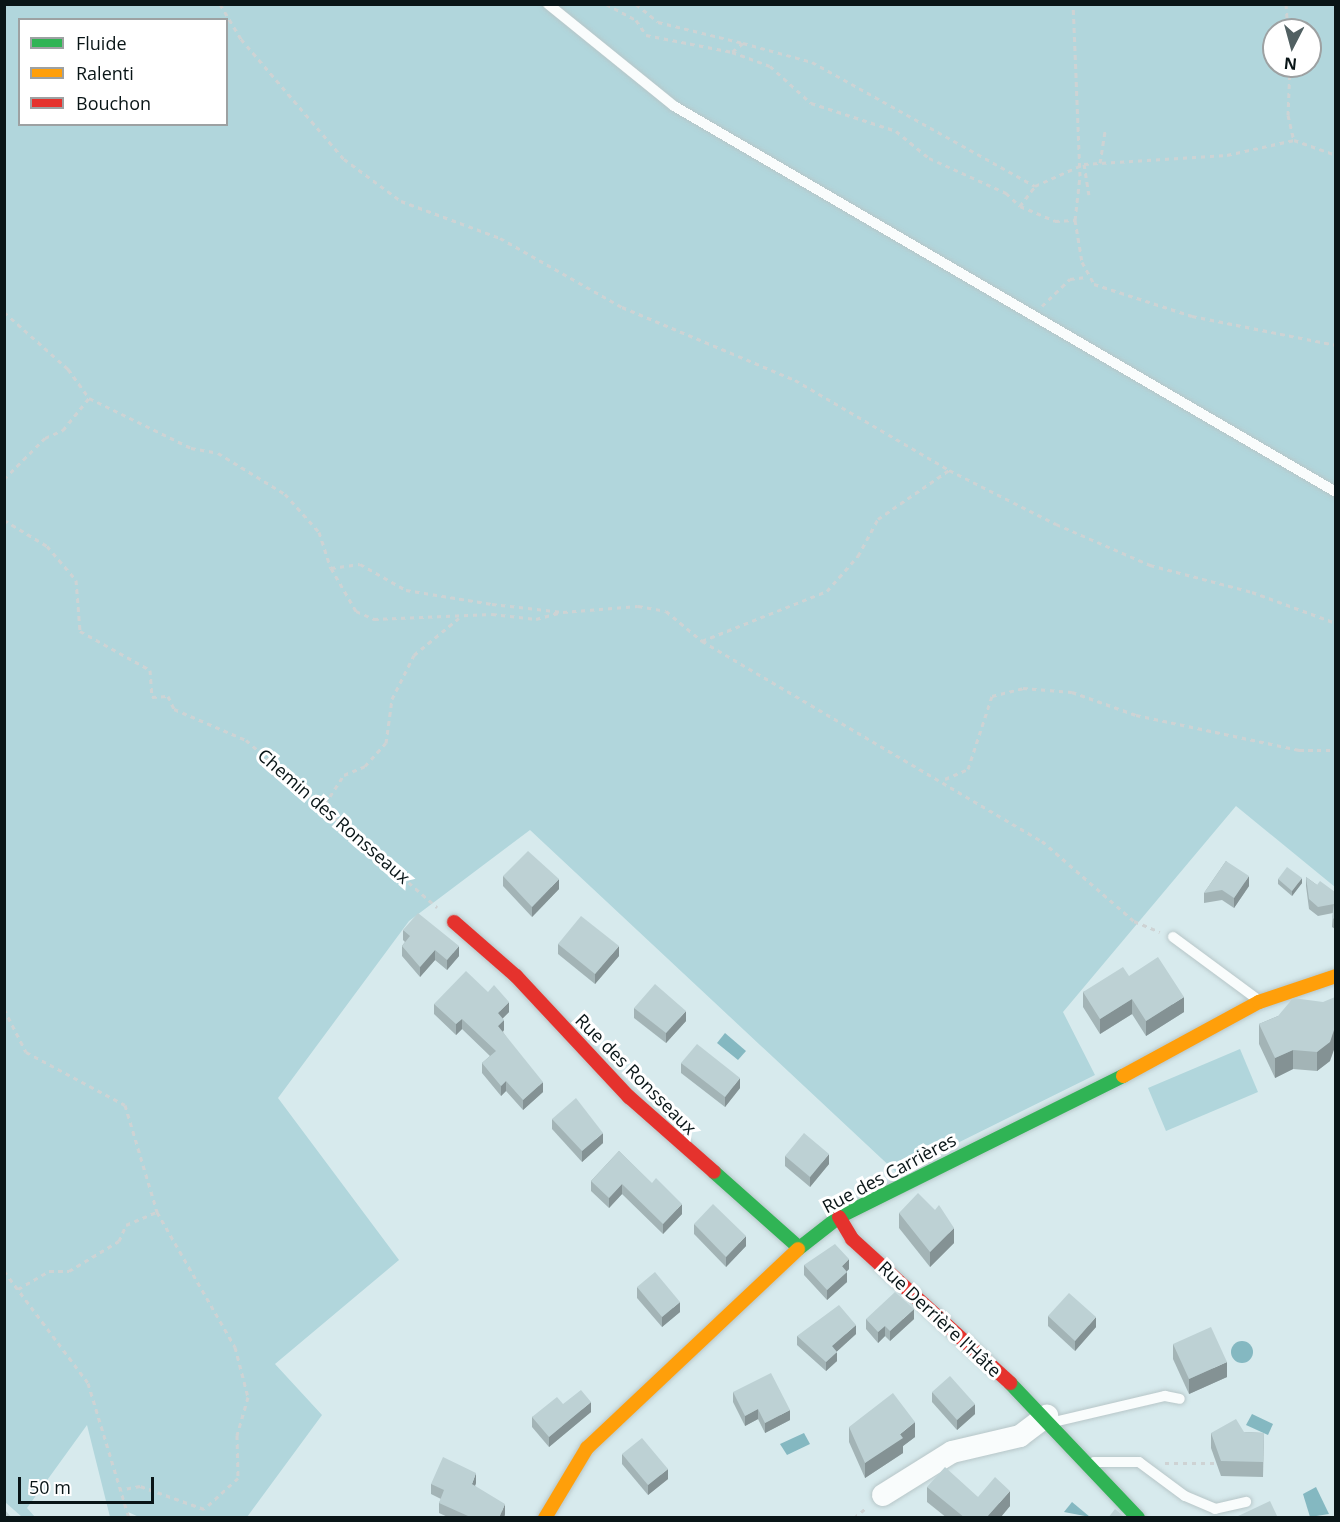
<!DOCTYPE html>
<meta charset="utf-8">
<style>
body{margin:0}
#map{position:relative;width:1340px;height:1522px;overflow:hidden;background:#d7eaed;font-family:"Open Sans",sans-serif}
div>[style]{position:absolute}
.green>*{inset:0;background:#b1d6dc}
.water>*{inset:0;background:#84b8c1}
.round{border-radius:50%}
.path>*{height:3px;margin-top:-1.5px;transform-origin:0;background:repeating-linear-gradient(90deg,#ced3d4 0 4.5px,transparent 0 9px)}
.roads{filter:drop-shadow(0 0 2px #b7c6c8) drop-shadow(0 0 2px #b7c6c8)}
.lane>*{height:10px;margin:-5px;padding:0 5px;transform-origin:5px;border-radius:5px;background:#f9fcfc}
.street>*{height:22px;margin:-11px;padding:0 11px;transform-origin:11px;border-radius:11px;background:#f9fcfc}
.fast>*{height:14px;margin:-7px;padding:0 7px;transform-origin:7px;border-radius:7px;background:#30b455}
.slow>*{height:14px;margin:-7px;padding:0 7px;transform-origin:7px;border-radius:7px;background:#ff9f0a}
.jam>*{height:14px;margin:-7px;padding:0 7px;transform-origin:7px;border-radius:7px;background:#e5322d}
.wall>*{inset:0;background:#a3b4b6}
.shaded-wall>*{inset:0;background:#849294}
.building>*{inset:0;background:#bdd1d4}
span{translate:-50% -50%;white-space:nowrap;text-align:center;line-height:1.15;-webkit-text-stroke:6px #fff;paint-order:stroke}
.street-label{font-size:18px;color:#091517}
.frame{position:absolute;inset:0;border:6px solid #091517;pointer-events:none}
.legend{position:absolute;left:18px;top:18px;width:210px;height:108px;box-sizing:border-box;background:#fff;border:2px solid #9da1a2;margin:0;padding:8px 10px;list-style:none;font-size:18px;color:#091517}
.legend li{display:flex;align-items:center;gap:12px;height:30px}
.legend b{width:30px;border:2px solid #9da1a2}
.north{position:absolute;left:1262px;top:18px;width:60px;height:60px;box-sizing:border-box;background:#fff;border:2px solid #9da1a2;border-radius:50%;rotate:186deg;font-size:16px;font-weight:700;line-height:24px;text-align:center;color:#091517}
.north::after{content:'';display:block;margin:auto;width:21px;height:27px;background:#516062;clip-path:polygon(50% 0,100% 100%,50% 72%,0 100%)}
.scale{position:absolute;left:18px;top:1477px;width:136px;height:27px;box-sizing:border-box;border:3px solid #091517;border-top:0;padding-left:8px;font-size:18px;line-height:21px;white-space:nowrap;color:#091517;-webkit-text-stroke:4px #fff;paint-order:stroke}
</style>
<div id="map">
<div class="green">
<div style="clip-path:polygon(evenodd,5px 5px,1335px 5px,1335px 887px,1236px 806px,1063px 1012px,1095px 1075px,897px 1173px,530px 830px,409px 921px,278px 1098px,399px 1260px,275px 1364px,322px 1415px,247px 1517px,139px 1517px,128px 1512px,129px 1517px,110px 1517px,87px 1425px,27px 1508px,35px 1517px,22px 1517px,5px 1502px,5px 5px,20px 20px,226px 20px,226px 124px,20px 124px,20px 20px,5px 5px,1274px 30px,1310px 30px,1310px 66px,1274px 66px,1274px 30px)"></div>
<div style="clip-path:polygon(1240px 1049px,1258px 1092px,1166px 1131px,1148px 1088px)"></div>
</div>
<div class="water">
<div style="clip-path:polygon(725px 1033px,746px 1051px,738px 1060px,717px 1043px)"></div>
<div class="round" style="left:1231px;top:1341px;width:22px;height:22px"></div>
<div style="clip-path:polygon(1252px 1414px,1273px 1424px,1268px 1435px,1246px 1425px)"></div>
<div style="clip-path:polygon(804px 1433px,810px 1444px,787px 1455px,780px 1444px)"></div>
<div style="clip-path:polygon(1316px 1487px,1329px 1514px,1310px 1517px,1303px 1494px)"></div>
<div style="clip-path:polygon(1072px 1502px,1090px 1517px,1064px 1512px)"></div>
</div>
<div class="path">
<div style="left:220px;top:4px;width:41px;rotate:59deg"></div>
<div style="left:241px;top:39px;width:158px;rotate:49.4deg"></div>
<div style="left:344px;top:159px;width:71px;rotate:36.4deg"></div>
<div style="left:401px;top:201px;width:106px;rotate:20.5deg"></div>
<div style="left:500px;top:238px;width:140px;rotate:29.5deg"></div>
<div style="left:622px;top:307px;width:188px;rotate:22.9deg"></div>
<div style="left:795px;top:380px;width:178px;rotate:30.3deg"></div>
<div style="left:949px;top:470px;width:120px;rotate:26.8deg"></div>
<div style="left:1056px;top:524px;width:103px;rotate:23.6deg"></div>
<div style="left:1150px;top:565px;width:106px;rotate:14.8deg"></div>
<div style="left:1252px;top:592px;width:90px;rotate:20.3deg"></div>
<div style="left:606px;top:4px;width:34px;rotate:28deg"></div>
<div style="left:636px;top:20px;width:18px;rotate:56deg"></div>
<div style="left:646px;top:35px;width:88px;rotate:11.2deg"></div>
<div style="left:732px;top:52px;width:40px;rotate:20.2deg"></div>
<div style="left:770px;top:66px;width:55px;rotate:42.1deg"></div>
<div style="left:811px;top:103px;width:89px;rotate:18.2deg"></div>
<div style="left:896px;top:131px;width:43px;rotate:39.3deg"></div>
<div style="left:929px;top:158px;width:85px;rotate:24.4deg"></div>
<div style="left:1006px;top:193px;width:19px;rotate:43deg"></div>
<div style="left:1020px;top:206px;width:25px;rotate:-53deg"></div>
<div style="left:1035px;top:186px;width:54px;rotate:-24.2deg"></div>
<div style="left:1084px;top:164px;width:143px;rotate:-3.6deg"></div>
<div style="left:1227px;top:155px;width:69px;rotate:-12.6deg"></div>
<div style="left:636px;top:4px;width:28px;rotate:39deg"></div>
<div style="left:658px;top:22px;width:88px;rotate:13.9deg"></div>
<div style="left:743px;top:43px;width:14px;rotate:141deg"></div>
<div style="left:1286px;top:4px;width:26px;rotate:86deg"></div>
<div style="left:743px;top:43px;width:72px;rotate:15.4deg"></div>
<div style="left:812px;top:62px;width:255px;rotate:29.1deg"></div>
<div style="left:1290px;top:66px;width:49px;rotate:92.3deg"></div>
<div style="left:1288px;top:115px;width:26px;rotate:77deg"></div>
<div style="left:1294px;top:140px;width:45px;rotate:19.7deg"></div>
<div style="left:1100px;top:163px;width:32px;rotate:-81deg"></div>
<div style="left:1084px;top:164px;width:31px;rotate:81deg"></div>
<div style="left:1020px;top:206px;width:38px;rotate:23deg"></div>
<div style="left:1055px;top:221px;width:20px;rotate:-3deg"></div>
<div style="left:1075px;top:220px;width:44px;rotate:-83.5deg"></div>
<div style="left:1080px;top:176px;width:172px;rotate:-92.3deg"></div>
<div style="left:1075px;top:220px;width:43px;rotate:80.5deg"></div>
<div style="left:1082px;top:262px;width:25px;rotate:61deg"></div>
<div style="left:1094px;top:284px;width:103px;rotate:18.1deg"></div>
<div style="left:1192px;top:316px;width:147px;rotate:11.4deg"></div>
<div style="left:1042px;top:306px;width:39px;rotate:-44deg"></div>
<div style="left:1070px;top:279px;width:16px;rotate:-7deg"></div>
<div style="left:4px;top:312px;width:86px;rotate:41.7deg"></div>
<div style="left:68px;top:369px;width:36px;rotate:54deg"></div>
<div style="left:89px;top:398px;width:114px;rotate:26.1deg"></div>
<div style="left:191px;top:448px;width:27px;rotate:10deg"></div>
<div style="left:218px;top:453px;width:79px;rotate:31.5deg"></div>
<div style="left:285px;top:494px;width:51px;rotate:48.2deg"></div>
<div style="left:319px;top:532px;width:38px;rotate:72deg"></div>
<div style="left:331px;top:568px;width:29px;rotate:-8deg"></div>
<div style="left:360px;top:564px;width:53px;rotate:29.5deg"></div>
<div style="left:406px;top:590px;width:87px;rotate:9.2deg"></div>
<div style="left:492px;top:604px;width:71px;rotate:6.4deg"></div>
<div style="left:563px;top:612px;width:75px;rotate:-4.6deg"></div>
<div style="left:638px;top:606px;width:28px;rotate:10deg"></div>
<div style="left:666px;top:611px;width:47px;rotate:39.8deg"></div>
<div style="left:702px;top:641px;width:394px;rotate:30.5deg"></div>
<div style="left:1042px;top:841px;width:122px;rotate:41deg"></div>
<div style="left:1134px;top:921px;width:28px;rotate:23deg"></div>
<div style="left:4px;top:479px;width:58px;rotate:-45deg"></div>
<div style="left:45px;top:438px;width:20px;rotate:-24deg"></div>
<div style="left:63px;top:430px;width:41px;rotate:-50.9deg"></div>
<div style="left:4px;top:520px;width:50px;rotate:31.2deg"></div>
<div style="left:47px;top:546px;width:45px;rotate:49.5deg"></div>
<div style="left:76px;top:580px;width:51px;rotate:85.5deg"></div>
<div style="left:80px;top:631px;width:80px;rotate:29.1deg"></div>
<div style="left:150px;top:670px;width:27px;rotate:86deg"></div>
<div style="left:152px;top:697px;width:16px;rotate:-4deg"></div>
<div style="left:168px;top:696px;width:14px;rotate:65deg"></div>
<div style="left:174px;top:709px;width:78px;rotate:23.3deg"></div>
<div style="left:246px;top:740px;width:254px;rotate:41.2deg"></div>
<div style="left:331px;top:568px;width:50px;rotate:59.8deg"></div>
<div style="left:356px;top:611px;width:20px;rotate:24deg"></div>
<div style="left:374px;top:619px;width:118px;rotate:-2.4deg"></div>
<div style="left:492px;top:614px;width:44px;rotate:6.5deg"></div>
<div style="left:536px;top:619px;width:24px;rotate:-15deg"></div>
<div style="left:702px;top:641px;width:135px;rotate:-21.8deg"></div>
<div style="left:827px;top:591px;width:47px;rotate:-48.5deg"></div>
<div style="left:858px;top:556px;width:42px;rotate:-61.6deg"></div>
<div style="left:878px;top:519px;width:86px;rotate:-34.6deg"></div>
<div style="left:945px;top:779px;width:25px;rotate:-23deg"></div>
<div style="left:968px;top:769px;width:77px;rotate:-71.8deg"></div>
<div style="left:992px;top:696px;width:32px;rotate:-14deg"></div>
<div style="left:1023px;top:688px;width:49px;rotate:4.7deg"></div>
<div style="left:1072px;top:692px;width:68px;rotate:19.8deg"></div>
<div style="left:1136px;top:715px;width:167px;rotate:12.1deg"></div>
<div style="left:1299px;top:750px;width:37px"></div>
<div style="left:325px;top:804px;width:35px;rotate:-57deg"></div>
<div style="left:344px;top:775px;width:23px;rotate:-23deg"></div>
<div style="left:365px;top:766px;width:31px;rotate:-48deg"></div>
<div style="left:386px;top:743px;width:44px;rotate:-82.2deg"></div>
<div style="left:392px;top:699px;width:49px;rotate:-63.4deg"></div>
<div style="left:414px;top:655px;width:58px;rotate:-39.4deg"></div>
<div style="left:4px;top:1009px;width:48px;rotate:62.9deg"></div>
<div style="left:26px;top:1052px;width:112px;rotate:28.2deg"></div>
<div style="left:125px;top:1105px;width:112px;rotate:73.3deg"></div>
<div style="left:157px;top:1212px;width:156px;rotate:60deg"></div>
<div style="left:235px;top:1347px;width:52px;rotate:75.4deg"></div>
<div style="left:248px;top:1397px;width:40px;rotate:106deg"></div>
<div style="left:237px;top:1435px;width:43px;rotate:88.7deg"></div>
<div style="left:238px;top:1478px;width:46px;rotate:137.6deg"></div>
<div style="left:204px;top:1509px;width:68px;rotate:-160.2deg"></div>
<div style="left:140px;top:1486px;width:20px;rotate:169deg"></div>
<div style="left:4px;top:1271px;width:140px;rotate:53.1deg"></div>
<div style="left:88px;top:1383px;width:141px;rotate:73.1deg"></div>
<div style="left:18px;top:1289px;width:36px;rotate:-30deg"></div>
<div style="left:49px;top:1271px;width:20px"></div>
<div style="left:69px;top:1271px;width:58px;rotate:-31deg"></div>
<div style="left:119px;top:1241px;width:17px;rotate:-66deg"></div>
<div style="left:126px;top:1225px;width:34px;rotate:-23deg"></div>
<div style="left:1165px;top:1463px;width:53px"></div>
<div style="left:854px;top:1518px;width:17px;rotate:-40deg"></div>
</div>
<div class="roads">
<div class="lane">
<div style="left:548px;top:4px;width:162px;rotate:39deg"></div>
<div style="left:674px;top:106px;width:766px;rotate:30.25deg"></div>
<div style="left:1173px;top:937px;width:104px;rotate:36.4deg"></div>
<div style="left:1058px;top:1421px;width:110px;rotate:-13.2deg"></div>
<div style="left:1165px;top:1396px;width:15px;rotate:11deg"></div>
<div style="left:1094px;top:1462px;width:45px"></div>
<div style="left:1139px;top:1462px;width:57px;rotate:36.5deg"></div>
<div style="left:1185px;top:1496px;width:33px;rotate:23deg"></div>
<div style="left:1215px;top:1509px;width:32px;rotate:-13deg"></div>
</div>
<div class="street">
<div style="left:883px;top:1495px;width:81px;rotate:-31.9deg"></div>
<div style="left:952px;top:1452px;width:70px;rotate:-13.2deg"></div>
<div style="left:1020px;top:1436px;width:34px;rotate:-37deg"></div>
</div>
<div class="fast">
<div style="left:714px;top:1172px;width:111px;rotate:41.7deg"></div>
<div style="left:798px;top:1249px;width:52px;rotate:-38deg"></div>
<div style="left:839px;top:1217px;width:317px;rotate:-26.4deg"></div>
<div style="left:1010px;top:1383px;width:186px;rotate:46.5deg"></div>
</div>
<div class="slow">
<div style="left:1123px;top:1076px;width:155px;rotate:-28.6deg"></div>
<div style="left:1259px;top:1002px;width:81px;rotate:-18.7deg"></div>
<div style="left:545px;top:1518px;width:82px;rotate:-59deg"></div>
<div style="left:587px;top:1448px;width:290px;rotate:-43.3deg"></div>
</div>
<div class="jam">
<div style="left:454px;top:922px;width:82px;rotate:41.1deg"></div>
<div style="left:516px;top:976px;width:166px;rotate:47deg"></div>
<div style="left:629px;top:1097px;width:113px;rotate:41.4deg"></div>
<div style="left:839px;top:1217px;width:26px;rotate:59deg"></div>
<div style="left:852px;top:1239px;width:214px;rotate:42.3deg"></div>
</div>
</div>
<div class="wall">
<div style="clip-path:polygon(1226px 861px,1249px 886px,1234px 908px,1222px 900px,1204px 903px,1204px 893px)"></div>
<div style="clip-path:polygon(503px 876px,559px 889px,532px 917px,503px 886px)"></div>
<div style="clip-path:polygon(1306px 877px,1317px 885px,1335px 892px,1335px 929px,1332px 927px,1333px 913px,1318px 916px,1309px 909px,1306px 886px)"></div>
<div style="clip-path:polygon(1278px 879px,1302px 883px,1292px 896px,1278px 884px)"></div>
<div style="clip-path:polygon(403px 930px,459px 956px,447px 970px,435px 960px,420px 977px,402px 956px,402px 946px,405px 942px,403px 940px)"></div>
<div style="clip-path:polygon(558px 944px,619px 956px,595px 984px,558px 954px)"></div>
<div style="clip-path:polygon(1129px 976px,1184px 1012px,1146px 1036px,1132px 1014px,1100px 1034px,1083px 1007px,1083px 992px)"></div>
<div style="clip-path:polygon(434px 1004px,509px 1012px,503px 1018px,504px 1030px,503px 1032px,543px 1092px,523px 1110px,506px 1091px,501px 1096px,482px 1073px,482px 1063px,490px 1056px,462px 1029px,456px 1035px,434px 1014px)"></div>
<div style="clip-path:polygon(634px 1008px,686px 1021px,666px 1043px,634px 1018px)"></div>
<div style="clip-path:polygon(1278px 1016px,1330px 1061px,1317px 1071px,1293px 1069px,1275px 1078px,1259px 1044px,1259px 1024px)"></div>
<div style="clip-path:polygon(681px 1063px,740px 1088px,725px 1107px,681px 1073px)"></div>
<div style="clip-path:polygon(552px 1119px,603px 1143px,582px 1162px,552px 1129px)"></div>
<div style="clip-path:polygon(619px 1151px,682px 1214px,663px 1234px,622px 1194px,609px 1208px,591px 1191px,591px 1181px)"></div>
<div style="clip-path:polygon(785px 1156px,829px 1164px,810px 1187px,785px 1166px)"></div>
<div style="clip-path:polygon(935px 1210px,954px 1243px,930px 1267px,899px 1228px,899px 1213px)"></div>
<div style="clip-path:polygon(694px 1224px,746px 1246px,726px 1267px,694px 1234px)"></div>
<div style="clip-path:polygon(804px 1265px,849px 1269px,847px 1271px,847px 1282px,827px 1300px,804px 1275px)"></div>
<div style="clip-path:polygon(637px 1287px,680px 1312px,662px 1327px,637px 1298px)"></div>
<div style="clip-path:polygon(1048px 1316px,1096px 1327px,1075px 1351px,1048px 1326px)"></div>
<div style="clip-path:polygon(866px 1319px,914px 1319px,890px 1341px,885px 1336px,878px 1343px,866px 1329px)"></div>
<div style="clip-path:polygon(856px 1334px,836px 1352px,837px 1361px,826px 1371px,797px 1345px,797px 1336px)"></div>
<div style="clip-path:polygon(1173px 1344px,1227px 1377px,1189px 1394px,1173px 1359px)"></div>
<div style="clip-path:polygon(733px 1392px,790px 1420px,765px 1433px,758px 1419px,745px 1426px,733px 1402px)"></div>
<div style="clip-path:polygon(932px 1392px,975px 1414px,957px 1430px,932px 1402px)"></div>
<div style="clip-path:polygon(563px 1404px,591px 1412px,549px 1447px,532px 1427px,532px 1417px)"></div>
<div style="clip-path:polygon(849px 1427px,915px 1437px,903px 1446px,903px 1453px,865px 1478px,849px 1442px)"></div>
<div style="clip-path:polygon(1244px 1432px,1264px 1433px,1263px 1477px,1221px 1476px,1211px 1448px,1211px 1433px)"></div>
<div style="clip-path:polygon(622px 1454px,668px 1479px,648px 1495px,622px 1464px)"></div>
<div style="clip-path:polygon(476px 1483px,475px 1486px,505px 1514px,504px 1518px,450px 1518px,439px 1513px,439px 1503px,441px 1499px,431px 1494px,431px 1484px)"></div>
<div style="clip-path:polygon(927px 1487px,978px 1497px,1010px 1506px,1000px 1518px,947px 1518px,927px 1502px)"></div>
</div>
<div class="shaded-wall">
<div style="clip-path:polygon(1249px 876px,1249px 886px,1234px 908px,1234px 898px)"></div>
<div style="clip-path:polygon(1302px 878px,1302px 883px,1292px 896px,1292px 891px)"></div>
<div style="clip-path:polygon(559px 879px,559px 889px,532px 917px,532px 907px)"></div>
<div style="clip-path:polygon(459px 946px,459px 956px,447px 970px,447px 960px)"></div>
<div style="clip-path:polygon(619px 946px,619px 956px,595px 984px,595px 974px)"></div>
<div style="clip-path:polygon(435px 950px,435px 960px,420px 977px,420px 967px)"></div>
<div style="clip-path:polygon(1184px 997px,1184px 1012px,1146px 1036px,1146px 1021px)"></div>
<div style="clip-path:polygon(1132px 999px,1132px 1014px,1100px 1034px,1100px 1019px)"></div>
<div style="clip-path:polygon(509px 1002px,509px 1012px,498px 1023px,498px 1013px)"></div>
<div style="clip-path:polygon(686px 1011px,686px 1021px,666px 1043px,666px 1033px)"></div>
<div style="clip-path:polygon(462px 1019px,462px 1029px,456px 1035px,456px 1024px)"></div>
<div style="clip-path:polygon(504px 1020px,504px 1030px,498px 1036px,498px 1026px)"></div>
<div style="clip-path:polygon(1335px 1027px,1335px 1047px,1330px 1061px,1317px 1071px,1317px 1052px)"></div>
<div style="clip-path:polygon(1293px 1050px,1293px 1069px,1275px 1078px,1275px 1058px)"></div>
<div style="clip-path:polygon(740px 1078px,740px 1088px,725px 1107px,725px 1097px)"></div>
<div style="clip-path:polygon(506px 1081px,506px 1091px,501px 1096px,501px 1086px)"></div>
<div style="clip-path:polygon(543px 1082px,543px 1092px,523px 1110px,523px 1100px)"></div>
<div style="clip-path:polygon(603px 1133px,603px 1143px,582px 1162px,582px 1151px)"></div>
<div style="clip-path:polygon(829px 1154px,829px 1164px,810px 1187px,810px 1177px)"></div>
<div style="clip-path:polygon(622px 1184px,622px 1194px,609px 1208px,609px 1198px)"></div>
<div style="clip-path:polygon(682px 1204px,682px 1214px,663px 1234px,663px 1224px)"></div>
<div style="clip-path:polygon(954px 1228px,954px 1243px,930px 1267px,930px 1252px)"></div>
<div style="clip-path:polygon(746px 1236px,746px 1246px,726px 1267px,726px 1257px)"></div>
<div style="clip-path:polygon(849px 1259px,849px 1269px,842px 1276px,842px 1266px)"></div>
<div style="clip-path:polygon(847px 1272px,847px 1282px,827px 1300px,827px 1290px)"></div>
<div style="clip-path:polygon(680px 1302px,680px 1312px,662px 1327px,662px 1317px)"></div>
<div style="clip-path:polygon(914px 1309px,914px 1319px,890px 1341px,890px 1331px)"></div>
<div style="clip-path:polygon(1096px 1317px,1096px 1327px,1075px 1351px,1075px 1341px)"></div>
<div style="clip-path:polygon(856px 1325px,856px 1334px,832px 1356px,832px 1346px)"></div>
<div style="clip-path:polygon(885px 1326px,885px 1336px,878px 1343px,878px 1332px)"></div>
<div style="clip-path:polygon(837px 1352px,837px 1361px,826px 1371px,826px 1362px)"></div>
<div style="clip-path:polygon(1227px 1362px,1227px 1377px,1189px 1394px,1189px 1379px)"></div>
<div style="clip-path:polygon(591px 1402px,591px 1412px,549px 1447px,549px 1437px)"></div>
<div style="clip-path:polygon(975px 1404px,975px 1414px,957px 1430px,957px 1420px)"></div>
<div style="clip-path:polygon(758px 1409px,758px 1419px,745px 1426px,745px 1416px)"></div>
<div style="clip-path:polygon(790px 1410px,790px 1420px,765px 1433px,765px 1423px)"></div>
<div style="clip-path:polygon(915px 1422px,915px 1437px,903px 1446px,903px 1453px,865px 1478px,865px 1463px)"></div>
<div style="clip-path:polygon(668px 1469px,668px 1479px,648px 1495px,648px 1485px)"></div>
<div style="clip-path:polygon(476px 1473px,476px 1483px,472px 1494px,472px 1484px)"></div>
<div style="clip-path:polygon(1010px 1491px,1010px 1506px,1000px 1518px,986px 1518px)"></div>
<div style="clip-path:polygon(505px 1504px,505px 1514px,504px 1518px,499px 1518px)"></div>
</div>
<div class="building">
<div style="clip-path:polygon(528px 851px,559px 879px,532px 907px,503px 876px)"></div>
<div style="clip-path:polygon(1226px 861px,1249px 876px,1234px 898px,1222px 890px,1204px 893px)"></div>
<div style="clip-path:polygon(1287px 867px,1302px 878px,1292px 891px,1278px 879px)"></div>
<div style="clip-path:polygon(1306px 877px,1317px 885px,1320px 881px,1335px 892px,1335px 920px,1332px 917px,1334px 904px,1318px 907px,1309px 899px)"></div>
<div style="clip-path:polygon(418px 913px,459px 946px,447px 960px,435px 950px,420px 967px,402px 946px,410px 936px,403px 930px)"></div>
<div style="clip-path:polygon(581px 916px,619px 946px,595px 974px,558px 944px)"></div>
<div style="clip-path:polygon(1158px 957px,1184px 997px,1146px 1021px,1132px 999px,1100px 1019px,1083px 992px,1123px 967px,1129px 976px)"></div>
<div style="clip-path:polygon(466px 971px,488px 992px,494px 985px,509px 1002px,498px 1013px,504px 1020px,498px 1026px,543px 1082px,523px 1100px,506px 1081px,501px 1086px,482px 1063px,496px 1051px,462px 1019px,456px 1024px,434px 1004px)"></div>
<div style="clip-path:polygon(655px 984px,686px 1011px,666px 1033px,634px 1008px)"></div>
<div style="clip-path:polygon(1335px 997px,1335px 1027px,1330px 1042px,1317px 1052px,1293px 1050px,1275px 1058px,1259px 1024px,1278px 1016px,1293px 998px,1323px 1002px)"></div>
<div style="clip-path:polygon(697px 1044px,740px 1078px,725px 1097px,681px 1063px)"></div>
<div style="clip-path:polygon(576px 1098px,603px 1133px,582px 1151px,552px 1119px)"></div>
<div style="clip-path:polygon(804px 1133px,829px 1154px,810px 1177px,785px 1156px)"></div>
<div style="clip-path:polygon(619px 1151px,652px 1183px,656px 1178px,682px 1204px,663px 1224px,622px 1184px,609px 1198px,591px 1181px)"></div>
<div style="clip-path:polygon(918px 1193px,935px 1210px,939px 1205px,954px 1228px,930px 1252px,899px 1213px)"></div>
<div style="clip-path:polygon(713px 1204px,746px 1236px,726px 1257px,694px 1224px)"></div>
<div style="clip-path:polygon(835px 1244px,849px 1259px,842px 1266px,847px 1272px,827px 1290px,804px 1265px)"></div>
<div style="clip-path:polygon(655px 1272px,680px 1302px,662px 1317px,637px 1287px)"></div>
<div style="clip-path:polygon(895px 1292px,914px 1309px,890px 1331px,885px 1326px,878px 1332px,866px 1319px)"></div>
<div style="clip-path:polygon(1069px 1293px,1096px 1317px,1075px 1341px,1048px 1316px)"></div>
<div style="clip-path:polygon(839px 1305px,856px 1325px,832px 1346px,837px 1352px,826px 1362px,797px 1336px)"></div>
<div style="clip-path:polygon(1211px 1327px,1227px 1362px,1189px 1379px,1173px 1344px)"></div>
<div style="clip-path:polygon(771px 1373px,790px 1410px,765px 1423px,758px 1409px,745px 1416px,733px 1392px)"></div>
<div style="clip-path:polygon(950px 1376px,975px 1404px,957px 1420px,932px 1392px)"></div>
<div style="clip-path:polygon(581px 1390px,591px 1402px,549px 1437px,532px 1417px,557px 1397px,563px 1404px)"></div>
<div style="clip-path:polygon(893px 1393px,915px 1422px,900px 1434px,903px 1438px,865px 1463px,849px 1427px)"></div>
<div style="clip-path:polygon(1236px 1419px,1244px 1432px,1264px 1433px,1263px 1462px,1221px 1461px,1211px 1433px)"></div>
<div style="clip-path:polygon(642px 1438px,668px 1469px,648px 1485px,622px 1454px)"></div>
<div style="clip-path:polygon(443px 1457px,476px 1473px,472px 1484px,505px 1504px,499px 1518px,467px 1518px,468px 1516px,439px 1503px,444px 1490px,431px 1484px)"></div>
<div style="clip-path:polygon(945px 1467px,978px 1497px,995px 1477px,1010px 1491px,986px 1518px,965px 1518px,927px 1487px)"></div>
<div style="clip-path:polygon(1270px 1501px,1278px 1518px,1236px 1518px,1236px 1517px)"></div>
<div style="clip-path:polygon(4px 1509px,12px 1518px,4px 1518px)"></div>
<div style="clip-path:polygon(1115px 1509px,1126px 1518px,1108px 1518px)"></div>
</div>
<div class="street-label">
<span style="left:334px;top:816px;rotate:41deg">Chemin des Ronsseaux</span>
<span style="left:636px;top:1074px;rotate:45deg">Rue des Ronsseaux</span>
<span style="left:889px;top:1173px;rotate:-28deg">Rue des Carrières</span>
<span style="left:940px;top:1319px;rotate:43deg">Rue Derrière l'Hâte</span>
</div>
<div class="frame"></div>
<ul class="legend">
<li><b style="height:8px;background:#30b455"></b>Fluide</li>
<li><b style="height:8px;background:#ff9f0a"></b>Ralenti</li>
<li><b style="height:8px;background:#e5322d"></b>Bouchon</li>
</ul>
<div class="north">N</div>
<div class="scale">50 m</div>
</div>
